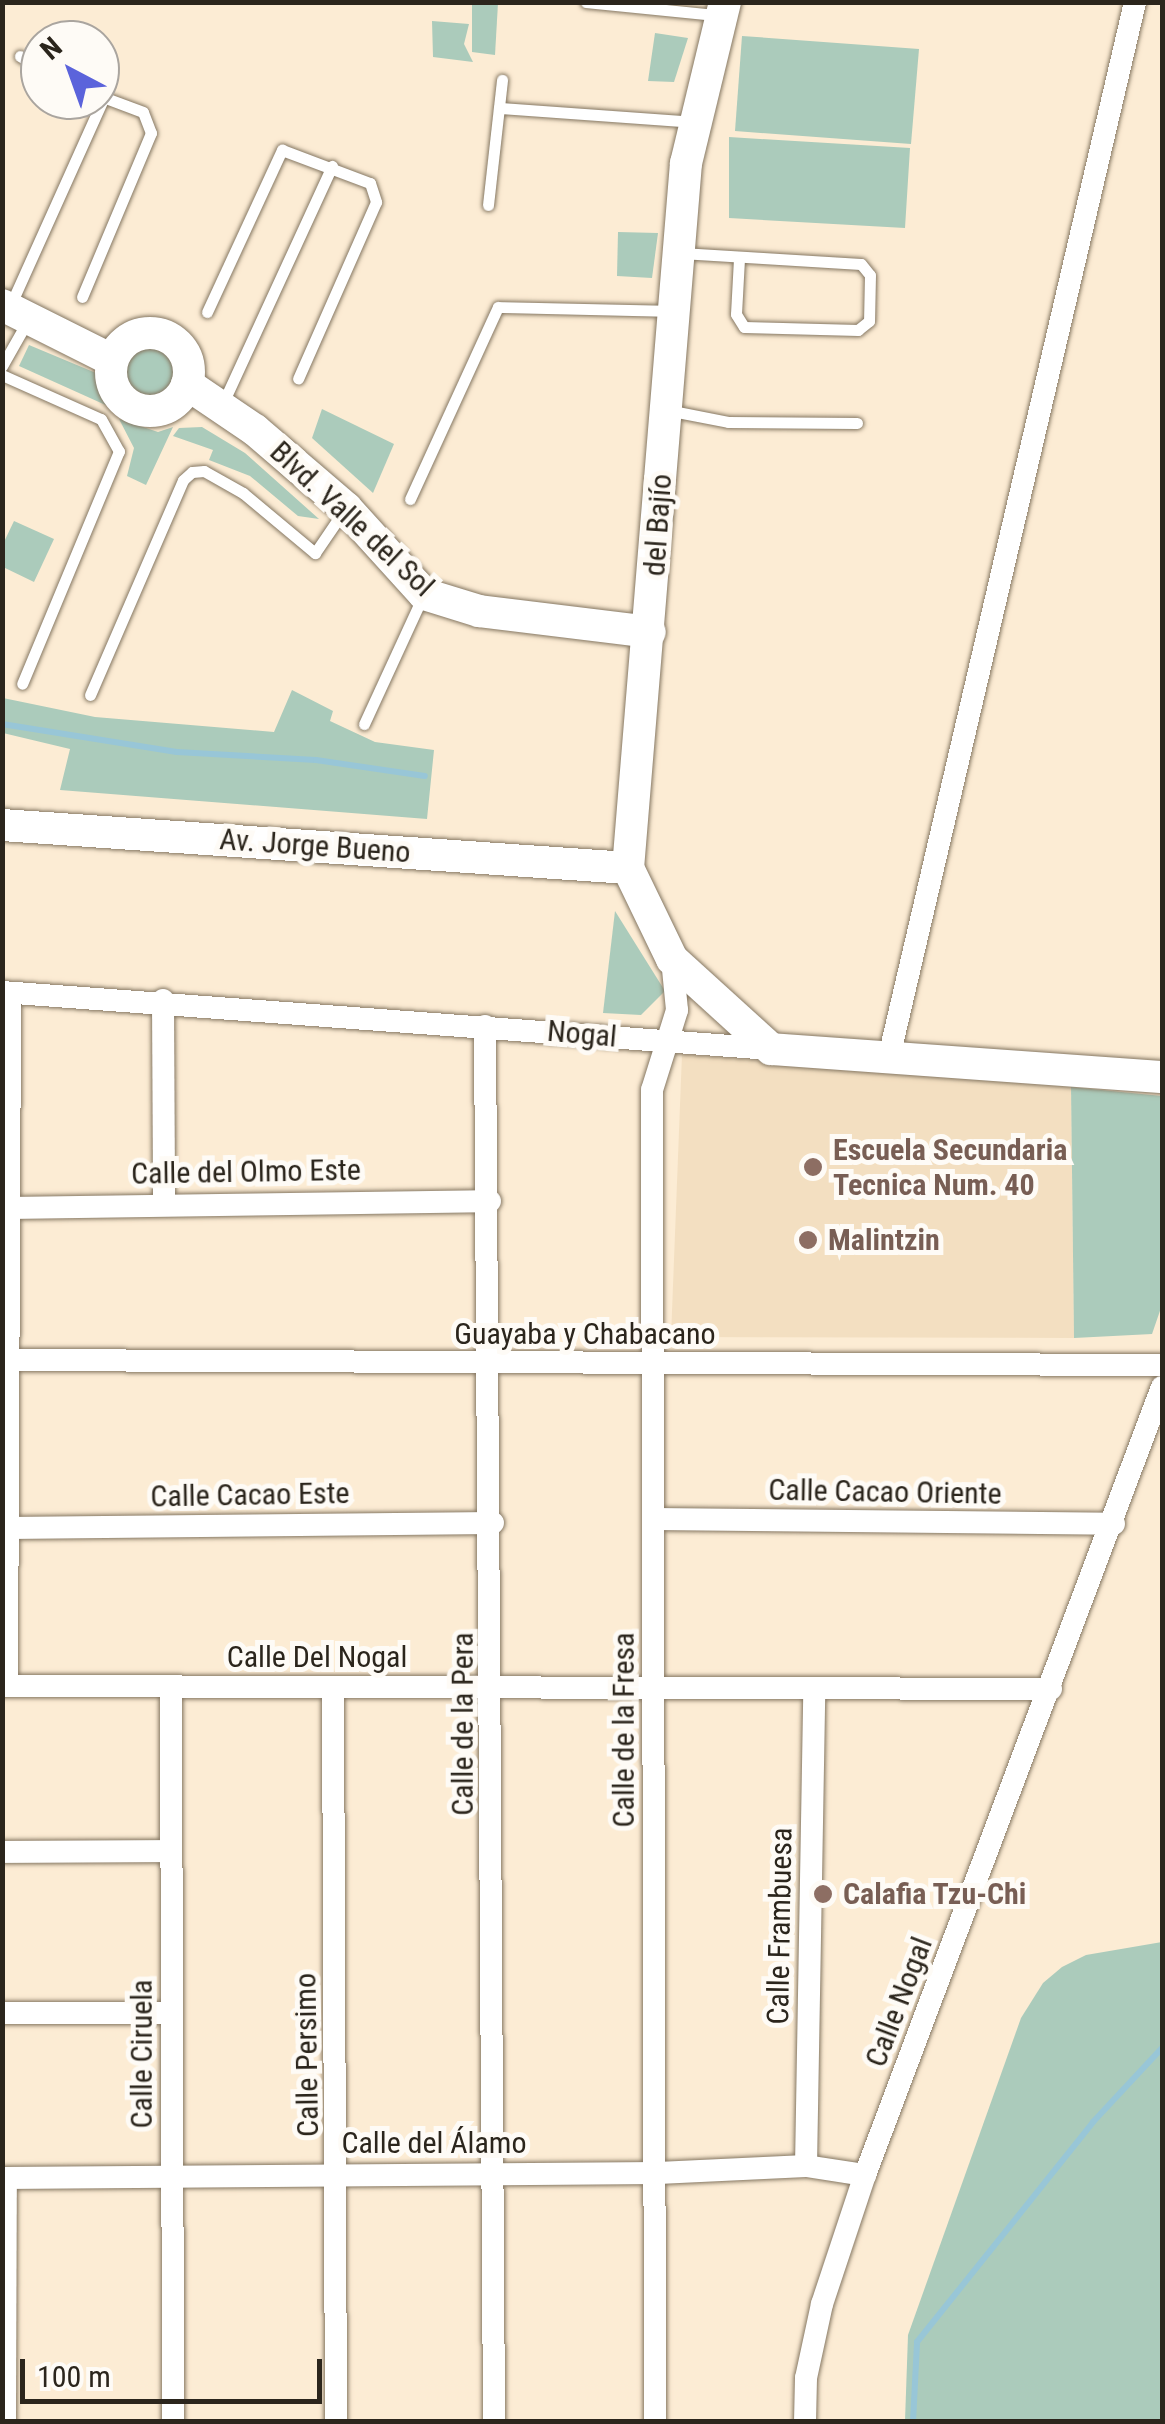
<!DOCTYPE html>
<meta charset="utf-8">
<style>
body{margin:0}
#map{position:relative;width:1165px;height:2424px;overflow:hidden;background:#fcecd4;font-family:"Roboto Condensed",sans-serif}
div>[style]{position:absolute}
.built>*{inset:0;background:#f3dfc1}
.green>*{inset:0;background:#abcbbb}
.round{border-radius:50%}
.stream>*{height:6px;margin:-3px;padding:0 3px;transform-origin:3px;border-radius:3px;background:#98c6d7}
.roads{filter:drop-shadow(0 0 2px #857762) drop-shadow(0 0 2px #857762)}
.lane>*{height:11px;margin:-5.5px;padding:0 5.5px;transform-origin:5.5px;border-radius:5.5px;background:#fff}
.street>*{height:22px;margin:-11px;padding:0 11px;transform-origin:11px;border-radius:11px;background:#fff}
.secondary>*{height:32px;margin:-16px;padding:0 16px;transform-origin:16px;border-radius:16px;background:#fff}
.secondary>.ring{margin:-16px;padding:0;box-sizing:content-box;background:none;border:32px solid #fff;border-radius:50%}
.dots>*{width:28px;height:28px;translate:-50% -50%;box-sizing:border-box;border:5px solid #fefbf6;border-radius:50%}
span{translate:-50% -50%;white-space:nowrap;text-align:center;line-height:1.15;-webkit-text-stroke:10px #fefbf6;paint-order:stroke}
.street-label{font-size:30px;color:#2b251c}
.education-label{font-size:30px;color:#785e54;font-weight:700}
.left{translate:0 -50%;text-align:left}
.frame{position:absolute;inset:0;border:5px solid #2b251c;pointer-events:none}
.north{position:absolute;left:20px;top:20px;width:100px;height:100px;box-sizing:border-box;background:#fefbf6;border:2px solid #aaa59f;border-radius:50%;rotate:319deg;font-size:28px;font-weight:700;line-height:40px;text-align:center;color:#2b251c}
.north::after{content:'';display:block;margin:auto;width:35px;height:45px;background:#5b63db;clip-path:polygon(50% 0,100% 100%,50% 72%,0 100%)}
.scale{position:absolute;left:20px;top:2359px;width:302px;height:45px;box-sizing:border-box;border:5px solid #2b251c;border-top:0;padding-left:12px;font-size:30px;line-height:35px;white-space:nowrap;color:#2b251c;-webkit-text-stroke:8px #fefbf6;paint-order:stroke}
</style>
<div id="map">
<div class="built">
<div style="clip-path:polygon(682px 1054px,1071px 1087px,1074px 1338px,671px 1337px)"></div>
</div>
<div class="green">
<div style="clip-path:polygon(472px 3px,498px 3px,495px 55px,472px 52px)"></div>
<div style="clip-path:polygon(432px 21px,469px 24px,464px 44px,473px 62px,433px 57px)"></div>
<div style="clip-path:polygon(655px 33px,688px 38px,674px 82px,648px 81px)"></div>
<div style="clip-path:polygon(742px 36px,919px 49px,911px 144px,735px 131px)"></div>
<div style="clip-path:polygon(729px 137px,910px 148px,905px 228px,729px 218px)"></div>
<div style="clip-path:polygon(618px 232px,658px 233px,652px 278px,617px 276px)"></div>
<div class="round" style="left:120px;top:341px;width:60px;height:60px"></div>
<div style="clip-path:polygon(29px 345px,96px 373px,110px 407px,19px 366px)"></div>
<div style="clip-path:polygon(322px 409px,394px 444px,373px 493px,312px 438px)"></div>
<div style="clip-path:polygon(119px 419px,158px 432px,173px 427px,146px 485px,127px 476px,134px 448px)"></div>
<div style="clip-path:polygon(202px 427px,245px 453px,319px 519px,298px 516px,250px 476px,209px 460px,213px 450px,173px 436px,179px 428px)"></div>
<div style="clip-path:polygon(14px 521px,54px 539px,34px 582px,3px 567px,3px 544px)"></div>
<div style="clip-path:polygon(292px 690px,333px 711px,330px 721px,375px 742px,434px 750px,427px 819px,60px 790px,70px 749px,3px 733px,3px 698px,95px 717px,274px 732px)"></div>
<div style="clip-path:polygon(615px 911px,665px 991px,641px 1015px,603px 1013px)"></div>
<div style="clip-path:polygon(1071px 1087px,1162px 1096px,1162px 1305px,1152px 1334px,1074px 1338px)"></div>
<div style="clip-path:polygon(1162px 1942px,1162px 2421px,905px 2421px,908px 2335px,1021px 2018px,1043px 1983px,1062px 1967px,1086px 1955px)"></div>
</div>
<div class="stream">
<div style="left:2px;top:724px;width:177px;rotate:9.1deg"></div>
<div style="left:177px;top:752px;width:139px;rotate:3.3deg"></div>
<div style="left:316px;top:760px;width:110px;rotate:8.4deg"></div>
<div style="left:913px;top:2422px;width:80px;rotate:-87.1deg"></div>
<div style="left:917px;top:2342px;width:282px;rotate:-51.3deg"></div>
<div style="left:1093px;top:2122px;width:101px;rotate:-47deg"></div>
</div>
<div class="roads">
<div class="lane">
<div style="left:586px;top:2px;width:132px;rotate:5.7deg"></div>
<div style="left:20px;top:56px;width:23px;rotate:31deg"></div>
<div style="left:499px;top:108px;width:195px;rotate:4.1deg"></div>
<div style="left:488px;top:205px;width:126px;rotate:-83.6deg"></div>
<div style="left:681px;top:253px;width:180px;rotate:3.5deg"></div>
<div style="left:861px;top:264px;width:14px;rotate:51deg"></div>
<div style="left:870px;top:275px;width:46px;rotate:91.2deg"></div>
<div style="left:869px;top:321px;width:14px;rotate:141deg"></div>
<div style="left:858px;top:330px;width:114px;rotate:-178.5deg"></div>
<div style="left:744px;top:327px;width:15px;rotate:-122deg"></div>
<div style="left:736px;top:314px;width:55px;rotate:-86.9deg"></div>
<div style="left:82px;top:297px;width:178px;rotate:-67.2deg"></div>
<div style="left:151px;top:133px;width:22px;rotate:-111deg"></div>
<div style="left:143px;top:112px;width:46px;rotate:-159.6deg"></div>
<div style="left:11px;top:304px;width:227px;rotate:-65.8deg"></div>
<div style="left:207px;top:312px;width:179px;rotate:-65.2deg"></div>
<div style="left:282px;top:150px;width:94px;rotate:20.6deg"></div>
<div style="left:370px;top:183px;width:20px;rotate:72deg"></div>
<div style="left:376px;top:202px;width:193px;rotate:113.8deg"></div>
<div style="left:2px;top:366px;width:51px;rotate:-60.4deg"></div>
<div style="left:2px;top:375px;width:108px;rotate:24deg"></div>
<div style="left:101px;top:419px;width:37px;rotate:61deg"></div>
<div style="left:119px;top:451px;width:252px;rotate:112.6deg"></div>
<div style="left:223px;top:403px;width:261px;rotate:-65.3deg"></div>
<div style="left:667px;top:410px;width:62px;rotate:11.1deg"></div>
<div style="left:728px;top:422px;width:129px;rotate:0.4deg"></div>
<div style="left:410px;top:499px;width:211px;rotate:-65.4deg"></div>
<div style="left:498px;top:307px;width:172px;rotate:1.3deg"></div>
<div style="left:90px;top:695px;width:234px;rotate:-66.6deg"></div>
<div style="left:183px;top:480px;width:12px;rotate:-42deg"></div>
<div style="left:192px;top:472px;width:12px;rotate:-5deg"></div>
<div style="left:204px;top:471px;width:45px;rotate:29.4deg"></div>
<div style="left:243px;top:493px;width:94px;rotate:39.8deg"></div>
<div style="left:315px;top:553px;width:50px;rotate:-55.7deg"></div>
<div style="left:364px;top:724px;width:139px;rotate:-65.3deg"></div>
</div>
<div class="street">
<div style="left:2px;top:992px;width:771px;rotate:4.24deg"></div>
<div style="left:163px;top:1000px;width:202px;rotate:89.7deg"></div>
<div style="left:485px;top:1026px;width:1396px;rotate:89.63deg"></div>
<div style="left:889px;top:1057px;width:1083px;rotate:-76.87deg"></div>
<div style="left:2px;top:1208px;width:488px;rotate:-0.8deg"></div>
<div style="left:8px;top:1360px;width:1154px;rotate:0.25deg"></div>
<div style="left:655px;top:1519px;width:459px;rotate:0.6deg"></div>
<div style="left:8px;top:1528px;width:485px;rotate:-0.6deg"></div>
<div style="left:2px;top:1686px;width:1049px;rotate:0.16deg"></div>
<div style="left:7px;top:1686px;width:693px;rotate:-89.75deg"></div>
<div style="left:171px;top:1687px;width:735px;rotate:89.84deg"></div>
<div style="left:333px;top:1687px;width:735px;rotate:89.77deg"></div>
<div style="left:2px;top:1852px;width:169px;rotate:-0.3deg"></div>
<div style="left:2px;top:2013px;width:170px"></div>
<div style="left:806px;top:2166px;width:478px;rotate:-89deg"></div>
<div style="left:2px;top:2178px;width:656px;rotate:-0.44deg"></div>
<div style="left:658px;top:2173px;width:148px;rotate:-2.7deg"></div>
<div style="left:806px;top:2166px;width:60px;rotate:8.7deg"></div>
<div style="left:5px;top:2422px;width:244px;rotate:-89.8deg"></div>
<div style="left:655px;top:2422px;width:1332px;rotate:-90.13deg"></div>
<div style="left:652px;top:1090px;width:84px;rotate:-72.6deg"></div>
<div style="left:677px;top:1010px;width:51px;rotate:-95.6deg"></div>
<div style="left:805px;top:2422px;width:44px;rotate:-88.7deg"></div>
<div style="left:806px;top:2378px;width:76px;rotate:-77.8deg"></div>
<div style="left:822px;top:2304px;width:136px;rotate:-71.6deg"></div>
<div style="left:865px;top:2175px;width:842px;rotate:-69.35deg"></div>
</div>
<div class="secondary">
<div style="left:725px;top:2px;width:166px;rotate:103.6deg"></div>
<div style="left:686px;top:163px;width:707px;rotate:94.7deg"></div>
<div style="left:628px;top:868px;width:101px;rotate:64.2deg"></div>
<div style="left:672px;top:959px;width:134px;rotate:42.3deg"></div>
<div style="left:771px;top:1049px;width:392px;rotate:4.1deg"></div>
<div style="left:2px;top:305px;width:123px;rotate:26.6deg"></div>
<div class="ring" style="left:111px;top:333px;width:46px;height:46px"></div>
<div style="left:187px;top:384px;width:82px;rotate:34.1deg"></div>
<div style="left:255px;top:430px;width:120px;rotate:40.6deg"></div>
<div style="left:346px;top:508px;width:116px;rotate:47.8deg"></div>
<div style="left:424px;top:594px;width:58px;rotate:17.2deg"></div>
<div style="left:479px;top:611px;width:172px;rotate:7deg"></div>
<div style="left:2px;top:825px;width:627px;rotate:3.93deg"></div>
</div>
</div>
<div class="dots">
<div style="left:813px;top:1167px;background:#8d6e63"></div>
<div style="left:808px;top:1240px;background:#8d6e63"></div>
<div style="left:823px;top:1894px;background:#8d6e63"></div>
</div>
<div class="street-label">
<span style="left:352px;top:519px;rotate:43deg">Blvd. Valle del Sol</span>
<span style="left:658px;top:525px;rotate:-86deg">del Bajío</span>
<span style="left:315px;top:846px;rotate:4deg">Av. Jorge Bueno</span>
<span style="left:582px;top:1034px;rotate:5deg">Nogal</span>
<span style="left:246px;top:1172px;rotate:-1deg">Calle del Olmo Este</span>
<span style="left:585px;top:1334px">Guayaba y Chabacano</span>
<span style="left:885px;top:1492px;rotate:1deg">Calle Cacao Oriente</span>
<span style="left:250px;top:1495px;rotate:-1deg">Calle Cacao Este</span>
<span style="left:317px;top:1657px">Calle Del Nogal</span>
<span style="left:463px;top:1724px;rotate:-90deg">Calle de la Pera</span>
<span style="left:624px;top:1730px;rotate:-90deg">Calle de la Fresa</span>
<span style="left:780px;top:1926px;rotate:-89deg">Calle Frambuesa</span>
<span style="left:899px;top:2002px;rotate:-69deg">Calle Nogal</span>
<span style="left:142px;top:2054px;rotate:-90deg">Calle Ciruela</span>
<span style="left:307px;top:2055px;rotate:-91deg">Calle Persimo</span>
<span style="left:434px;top:2143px">Calle del Álamo</span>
</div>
<div class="education-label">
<span class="left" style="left:833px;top:1167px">Escuela Secundaria<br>Tecnica Num. 40</span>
<span class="left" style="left:828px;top:1240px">Malintzin</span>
<span class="left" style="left:843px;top:1894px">Calafia Tzu-Chi</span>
</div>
<div class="frame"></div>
<div class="north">N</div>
<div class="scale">100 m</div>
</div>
